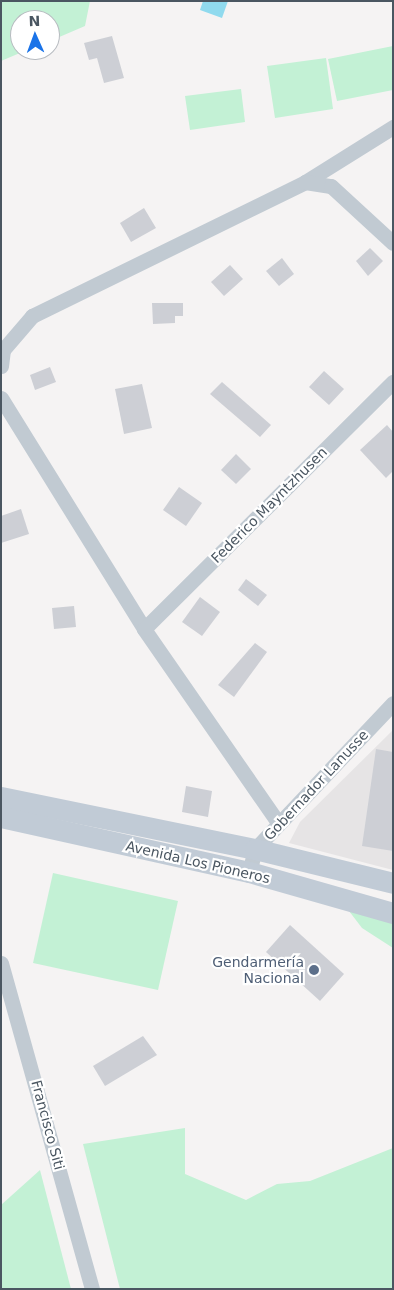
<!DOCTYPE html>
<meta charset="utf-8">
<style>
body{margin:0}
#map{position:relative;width:394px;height:1290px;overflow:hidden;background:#f5f3f3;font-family:"DejaVu Sans",sans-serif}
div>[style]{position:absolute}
.education>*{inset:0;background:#e6e4e5}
.green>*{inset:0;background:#c3f1d5}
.water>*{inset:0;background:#90daee}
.building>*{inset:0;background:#cdcfd5}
.street>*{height:15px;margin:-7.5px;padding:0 7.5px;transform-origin:7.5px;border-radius:7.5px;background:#c1cad2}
.secondary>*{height:21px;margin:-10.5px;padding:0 10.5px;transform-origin:10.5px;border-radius:10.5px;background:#c1cbd6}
.dots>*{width:14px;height:14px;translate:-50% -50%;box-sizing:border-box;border:2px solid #fff;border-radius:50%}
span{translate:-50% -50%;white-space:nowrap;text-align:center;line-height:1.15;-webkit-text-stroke:4.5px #fff;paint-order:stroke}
.street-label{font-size:14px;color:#4a5661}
.service-label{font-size:14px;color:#4e5e75}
.right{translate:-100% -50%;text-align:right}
.frame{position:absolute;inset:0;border:2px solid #4a5661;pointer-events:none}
.north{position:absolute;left:10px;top:10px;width:50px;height:50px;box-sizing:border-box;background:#fff;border:1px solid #b7bbc0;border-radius:50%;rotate:358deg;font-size:14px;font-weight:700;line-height:20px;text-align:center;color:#4a5661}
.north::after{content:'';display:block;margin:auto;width:18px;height:22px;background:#1a73e8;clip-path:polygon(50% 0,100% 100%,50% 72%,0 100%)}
</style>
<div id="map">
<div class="education">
<div style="clip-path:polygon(393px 730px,393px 870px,289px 843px,300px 822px)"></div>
</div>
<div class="green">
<div style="clip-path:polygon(1px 1px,90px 1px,85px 26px,50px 41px,50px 20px,20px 20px,20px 50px,27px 50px,1px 61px)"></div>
<div style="clip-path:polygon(393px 46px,393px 90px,337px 101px,328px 59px)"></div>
<div style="clip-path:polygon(326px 58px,333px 109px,275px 118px,267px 66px)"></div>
<div style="clip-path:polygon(241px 89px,245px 122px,190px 130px,185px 96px)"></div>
<div style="clip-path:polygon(53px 873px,178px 901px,158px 990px,33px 963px)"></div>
<div style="clip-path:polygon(349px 911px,393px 922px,393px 948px,362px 928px)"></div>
<div style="clip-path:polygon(185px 1128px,185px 1174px,246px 1200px,277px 1184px,310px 1181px,393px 1148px,393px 1289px,120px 1289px,83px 1144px)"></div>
<div style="clip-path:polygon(40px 1170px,71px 1289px,1px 1289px,1px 1205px)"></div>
</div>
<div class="water">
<div style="clip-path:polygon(203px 1px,228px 1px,222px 18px,200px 10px)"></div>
</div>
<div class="building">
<div style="clip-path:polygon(112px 36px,124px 78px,104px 83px,97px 58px,89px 60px,84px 43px)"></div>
<div style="clip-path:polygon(144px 208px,156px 228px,131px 242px,120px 223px)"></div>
<div style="clip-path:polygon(370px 248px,383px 261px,368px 276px,356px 261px)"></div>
<div style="clip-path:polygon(282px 258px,294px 274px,279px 286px,266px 271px)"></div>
<div style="clip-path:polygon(230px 265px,243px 279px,224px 296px,211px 282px)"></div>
<div style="clip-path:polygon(152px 303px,183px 303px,183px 316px,175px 316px,175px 323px,153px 324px)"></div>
<div style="clip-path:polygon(50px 367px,56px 382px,35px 390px,30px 375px)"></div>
<div style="clip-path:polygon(324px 371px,344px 389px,329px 405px,309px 387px)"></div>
<div style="clip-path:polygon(222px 382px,271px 425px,260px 437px,210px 394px)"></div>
<div style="clip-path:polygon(142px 384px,152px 428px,124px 434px,115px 389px)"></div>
<div style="clip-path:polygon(387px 425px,393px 432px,393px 471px,386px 478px,360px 450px)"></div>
<div style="clip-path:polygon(236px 454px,251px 469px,236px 484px,221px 470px)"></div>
<div style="clip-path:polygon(179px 487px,202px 503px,186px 526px,163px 510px)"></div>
<div style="clip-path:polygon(21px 509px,29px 534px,1px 543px,1px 516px)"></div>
<div style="clip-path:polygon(246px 579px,267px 595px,258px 606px,238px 590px)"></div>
<div style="clip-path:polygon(200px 597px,220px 612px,202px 636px,182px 622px)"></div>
<div style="clip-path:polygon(74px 606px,76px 627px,54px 629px,52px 608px)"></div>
<div style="clip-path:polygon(255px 643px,267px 652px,234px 697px,218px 685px)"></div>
<div style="clip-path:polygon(376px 749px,393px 752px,393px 851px,362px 846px)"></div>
<div style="clip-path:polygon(186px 786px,212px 791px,208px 817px,182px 812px)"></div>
<div style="clip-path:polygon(290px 925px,344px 974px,320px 1001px,266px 952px)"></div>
<div style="clip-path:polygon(143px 1036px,157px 1055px,105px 1086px,93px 1066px)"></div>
</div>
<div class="street">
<div style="left:305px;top:182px;width:104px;rotate:-32deg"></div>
<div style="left:1px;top:366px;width:16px;rotate:-83deg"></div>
<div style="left:3px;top:350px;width:45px;rotate:-49.5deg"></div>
<div style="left:32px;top:316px;width:304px;rotate:-26.1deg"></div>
<div style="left:305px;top:182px;width:26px;rotate:9deg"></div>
<div style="left:331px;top:186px;width:84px;rotate:42.6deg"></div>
<div style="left:1px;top:398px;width:272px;rotate:58.2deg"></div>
<div style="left:144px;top:629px;width:237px;rotate:55.3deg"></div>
<div style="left:144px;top:629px;width:351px;rotate:-44.8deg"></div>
<div style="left:249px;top:872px;width:24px;rotate:-75deg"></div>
<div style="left:255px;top:849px;width:201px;rotate:-46.6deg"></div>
<div style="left:1px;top:963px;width:338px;rotate:74.4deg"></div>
</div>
<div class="secondary">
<div style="left:1px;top:797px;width:259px;rotate:11.6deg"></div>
<div style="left:255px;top:849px;width:142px;rotate:13.8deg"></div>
<div style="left:1px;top:817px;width:254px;rotate:12.5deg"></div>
<div style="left:249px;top:872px;width:150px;rotate:15.9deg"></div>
</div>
<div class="dots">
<div style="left:314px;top:970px;background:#5c6f8a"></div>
</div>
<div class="street-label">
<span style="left:269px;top:505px;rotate:-45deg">Federico Mayntzhusen</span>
<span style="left:316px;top:785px;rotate:-47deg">Gobernador Lanusse</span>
<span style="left:198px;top:862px;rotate:13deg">Avenida Los Pioneros</span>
<span style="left:48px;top:1125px;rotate:75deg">Francisco Siti</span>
</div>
<div class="service-label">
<span class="right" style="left:304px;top:970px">Gendarmería<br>Nacional</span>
</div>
<div class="frame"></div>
<div class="north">N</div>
</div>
